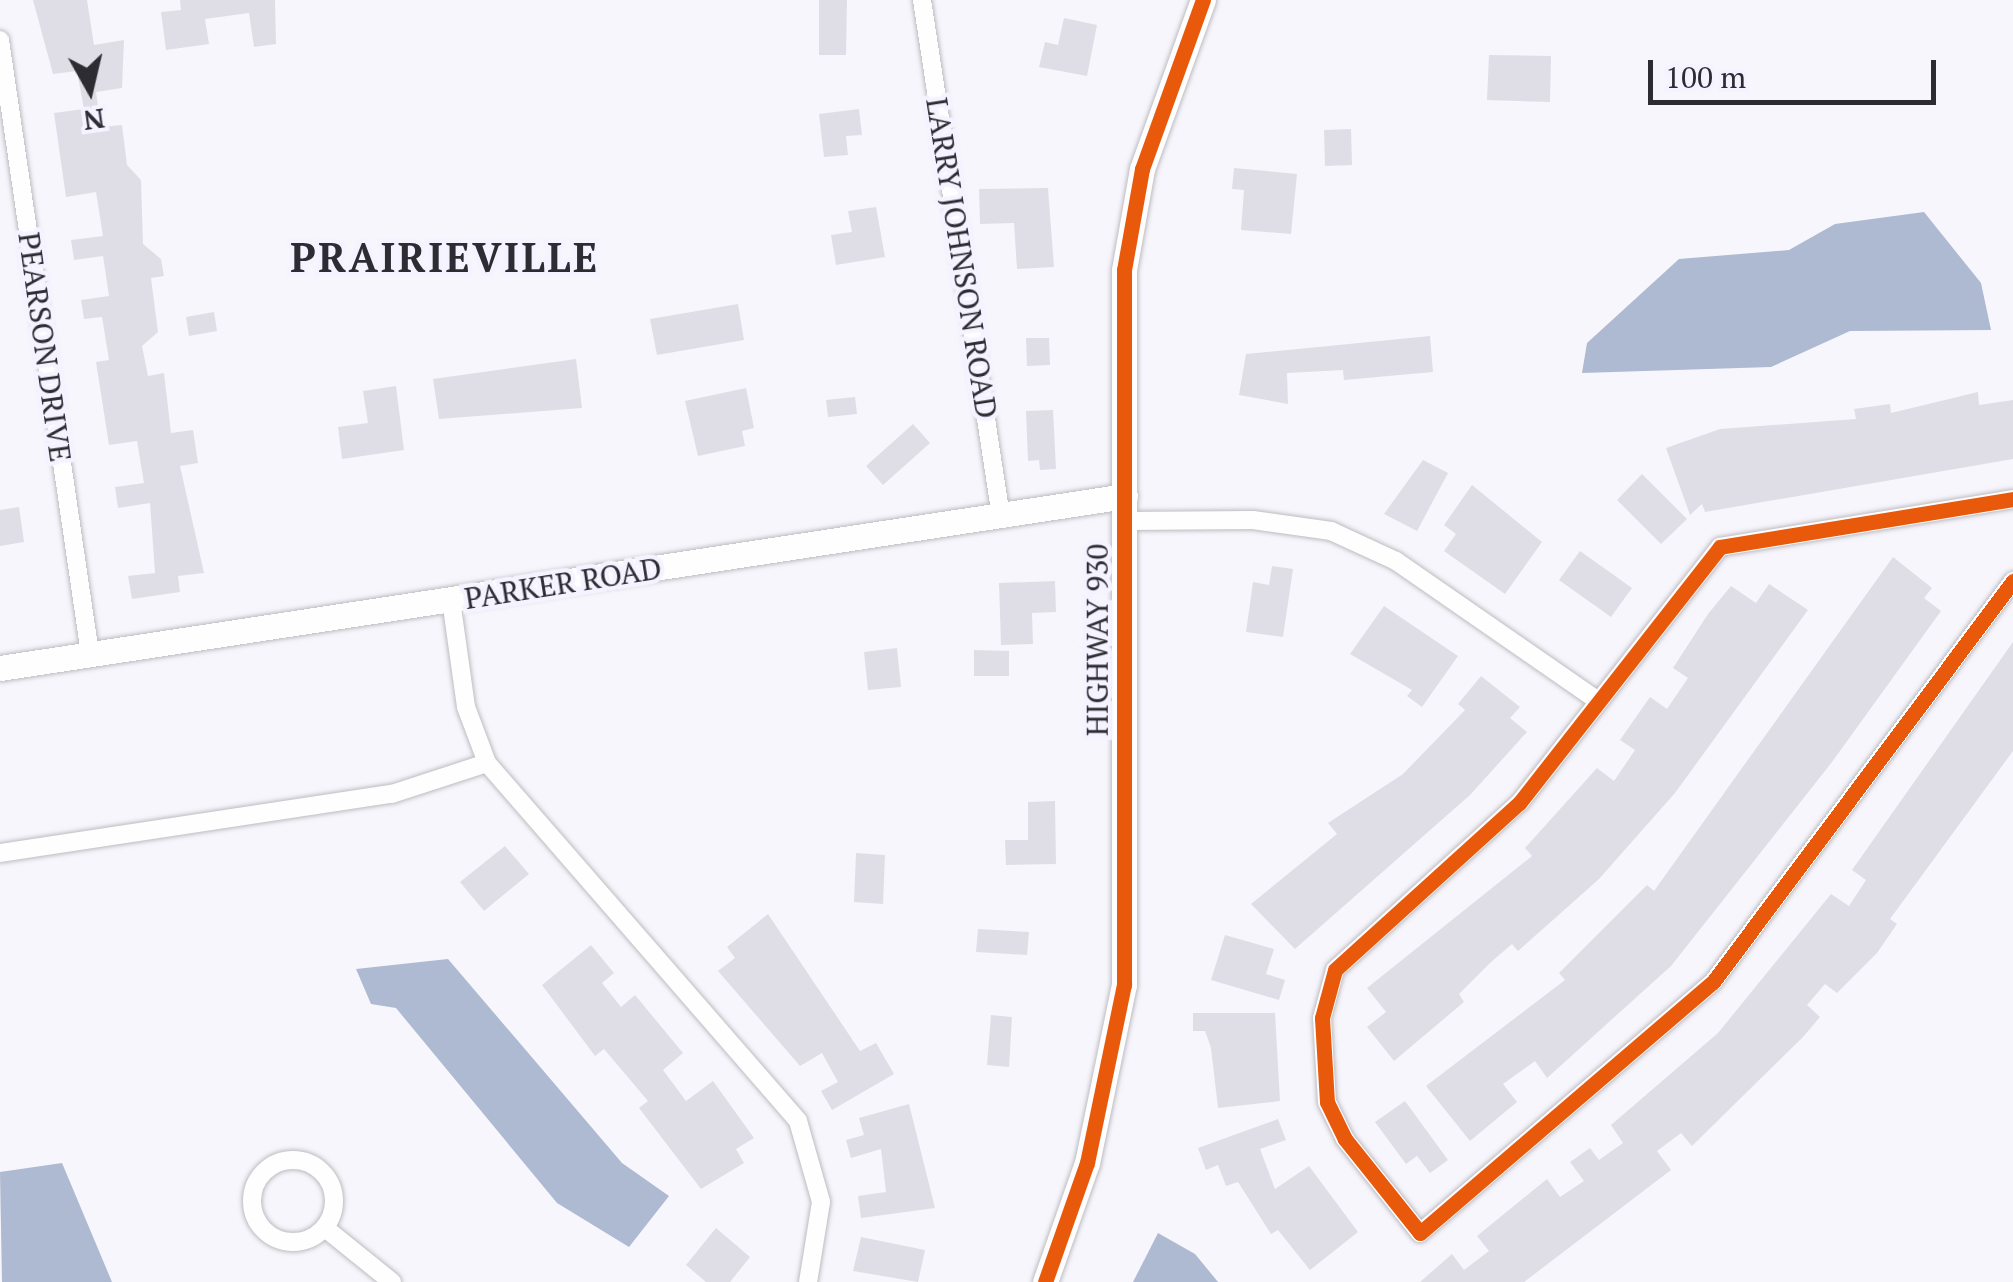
<!DOCTYPE html>
<style>
body{margin:0}
#map{position:relative;width:2013px;height:1282px;overflow:hidden;background:#f7f6fc;font-family:"PT Serif",serif}
div>[style]{position:absolute}
.water>*{inset:0;background:#adbad1}
.building>*{inset:0;background:#dfdee6}
.roads{filter:drop-shadow(0 0 2px #bdbcc1) drop-shadow(0 0 2px #bdbcc1)}
.street>*{height:18px;margin:-9px;padding:0 9px;transform-origin:9px;border-radius:9px;background:#fefeff}
.street>.ring{margin:-9px;padding:0;box-sizing:content-box;background:none;border:18px solid #fefeff;border-radius:50%}
.secondary>*{height:25px;margin:-12.5px;padding:0 12.5px;transform-origin:12.5px;border-radius:12.5px;background:#fefeff}
.cycleway>*{height:15px;margin:-7.5px;padding:0 7.5px;transform-origin:7.5px;border-radius:7.5px;background:#e8590c}
span{translate:-50% -50%;white-space:nowrap;text-align:center;line-height:1.15;-webkit-text-stroke:9px #f5f3ff;paint-order:stroke}
.street-label{font-size:30px;color:#2d2c32}
.district-label{font-size:40px;color:#2d2c32;font-weight:700;letter-spacing:2.5px}
.north{position:absolute;left:40px;top:40px;width:100px;height:100px;-webkit-text-stroke:8px #f5f3ff;paint-order:stroke;rotate:172deg;font-size:28px;font-weight:700;line-height:40px;text-align:center;color:#2d2c32}
.north::after{content:'';display:block;margin:auto;width:35px;height:45px;background:#2d2c32;clip-path:polygon(50% 0,100% 100%,50% 72%,0 100%)}
.scale{position:absolute;left:1648px;top:60px;width:288px;height:45px;box-sizing:border-box;border:5px solid #2d2c32;border-top:0;padding-left:12px;font-size:30px;line-height:35px;white-space:nowrap;color:#2d2c32;-webkit-text-stroke:8px #f5f3ff;paint-order:stroke}
</style>
<div id="map">
<div class="water">
<div style="clip-path:polygon(1924px 212px,1981px 283px,1991px 330px,1850px 331px,1771px 367px,1582px 373px,1587px 343px,1679px 259px,1789px 250px,1835px 224px)"></div>
<div style="clip-path:polygon(448px 959px,622px 1163px,669px 1196px,629px 1247px,557px 1203px,396px 1008px,371px 1004px,356px 969px)"></div>
<div style="clip-path:polygon(62px 1163px,112px 1282px,2px 1282px,0 1172px)"></div>
<div style="clip-path:polygon(1158px 1233px,1195px 1254px,1218px 1282px,1133px 1282px)"></div>
</div>
<div class="building">
<div style="clip-path:polygon(33px 0,87px 0,94px 45px,124px 40px,122px 88px,96px 92px,101px 127px,122px 125px,127px 165px,141px 180px,143px 244px,161px 259px,164px 276px,151px 278px,158px 332px,142px 346px,148px 376px,164px 373px,171px 433px,193px 430px,198px 463px,180px 466px,204px 573px,178px 576px,180px 592px,132px 599px,128px 576px,155px 573px,150px 503px,118px 508px,115px 487px,144px 483px,137px 441px,109px 445px,96px 362px,109px 360px,102px 317px,84px 319px,81px 300px,109px 296px,103px 256px,74px 260px,71px 240px,103px 236px,96px 192px,66px 197px,54px 113px,84px 109px,77px 71px,53px 74px)"></div>
<div style="clip-path:polygon(180px 0,275px 0,276px 44px,254px 47px,249px 13px,205px 19px,209px 44px,166px 50px,161px 12px,181px 10px)"></div>
<div style="clip-path:polygon(819px 0,847px 0,846px 55px,819px 55px)"></div>
<div style="clip-path:polygon(1064px 18px,1097px 25px,1087px 76px,1039px 67px,1045px 42px,1058px 45px)"></div>
<div style="clip-path:polygon(1489px 55px,1551px 56px,1550px 102px,1487px 100px)"></div>
<div style="clip-path:polygon(859px 109px,862px 135px,846px 136px,848px 155px,824px 157px,819px 114px)"></div>
<div style="clip-path:polygon(1351px 129px,1352px 165px,1325px 166px,1324px 130px)"></div>
<div style="clip-path:polygon(1234px 168px,1297px 174px,1291px 234px,1241px 230px,1244px 190px,1232px 189px)"></div>
<div style="clip-path:polygon(1048px 188px,1054px 267px,1017px 269px,1014px 223px,980px 224px,979px 189px)"></div>
<div style="clip-path:polygon(876px 207px,885px 257px,836px 265px,831px 235px,852px 232px,848px 211px)"></div>
<div style="clip-path:polygon(738px 304px,744px 340px,657px 355px,650px 319px)"></div>
<div style="clip-path:polygon(214px 312px,217px 331px,189px 336px,186px 317px)"></div>
<div style="clip-path:polygon(1430px 336px,1433px 372px,1344px 380px,1343px 370px,1287px 373px,1288px 404px,1239px 395px,1246px 354px)"></div>
<div style="clip-path:polygon(1026px 338px,1049px 338px,1050px 365px,1027px 366px)"></div>
<div style="clip-path:polygon(576px 359px,582px 408px,439px 419px,433px 379px)"></div>
<div style="clip-path:polygon(396px 386px,404px 450px,342px 459px,338px 427px,368px 423px,363px 391px)"></div>
<div style="clip-path:polygon(746px 388px,754px 428px,742px 431px,745px 446px,698px 456px,685px 401px)"></div>
<div style="clip-path:polygon(1978px 392px,1979px 405px,2013px 400px,2013px 459px,1705px 512px,1702px 504px,1690px 515px,1666px 448px,1720px 429px,1856px 419px,1854px 409px,1890px 404px,1891px 413px)"></div>
<div style="clip-path:polygon(855px 397px,857px 414px,828px 417px,826px 400px)"></div>
<div style="clip-path:polygon(1053px 410px,1056px 469px,1040px 470px,1039px 460px,1028px 461px,1026px 411px)"></div>
<div style="clip-path:polygon(913px 424px,930px 443px,883px 485px,866px 466px)"></div>
<div style="clip-path:polygon(1423px 460px,1448px 473px,1417px 531px,1384px 514px)"></div>
<div style="clip-path:polygon(1642px 474px,1687px 519px,1661px 544px,1617px 500px)"></div>
<div style="clip-path:polygon(1472px 485px,1542px 542px,1505px 594px,1444px 551px,1456px 534px,1444px 525px)"></div>
<div style="clip-path:polygon(19px 507px,24px 542px,0 546px,0 510px)"></div>
<div style="clip-path:polygon(1580px 551px,1632px 588px,1611px 617px,1559px 580px)"></div>
<div style="clip-path:polygon(1893px 557px,1932px 588px,1924px 598px,1941px 611px,1832px 762px,1671px 966px,1547px 1078px,1535px 1061px,1503px 1084px,1517px 1102px,1470px 1141px,1426px 1086px,1565px 980px,1559px 973px,1647px 885px,1654px 891px)"></div>
<div style="clip-path:polygon(1272px 566px,1293px 569px,1283px 637px,1246px 632px,1253px 582px,1269px 585px)"></div>
<div style="clip-path:polygon(1055px 581px,1056px 612px,1032px 613px,1033px 644px,1001px 645px,999px 583px)"></div>
<div style="clip-path:polygon(1769px 584px,1808px 610px,1675px 793px,1599px 879px,1518px 951px,1512px 944px,1490px 963px,1459px 994px,1464px 1002px,1394px 1061px,1367px 1027px,1386px 1012px,1367px 988px,1532px 856px,1525px 848px,1597px 768px,1614px 781px,1635px 750px,1620px 740px,1650px 697px,1667px 709px,1688px 678px,1673px 668px,1708px 614px,1731px 586px,1756px 603px)"></div>
<div style="clip-path:polygon(1384px 606px,1458px 656px,1422px 707px,1407px 696px,1412px 690px,1350px 654px)"></div>
<div style="clip-path:polygon(2013px 642px,2013px 751px,1890px 919px,1897px 924px,1877px 953px,1837px 993px,1825px 984px,1807px 1005px,1820px 1017px,1803px 1037px,1692px 1146px,1681px 1133px,1657px 1151px,1671px 1170px,1524px 1282px,1420px 1282px,1452px 1254px,1464px 1270px,1489px 1251px,1477px 1236px,1547px 1179px,1560px 1197px,1584px 1181px,1570px 1162px,1590px 1148px,1599px 1160px,1623px 1143px,1611px 1125px,1718px 1033px,1831px 894px,1849px 906px,1866px 880px,1852px 870px)"></div>
<div style="clip-path:polygon(897px 648px,901px 687px,868px 690px,864px 652px)"></div>
<div style="clip-path:polygon(974px 650px,1009px 651px,1009px 676px,974px 676px)"></div>
<div style="clip-path:polygon(1481px 676px,1520px 707px,1510px 718px,1527px 732px,1470px 795px,1295px 949px,1251px 904px,1337px 834px,1328px 823px,1403px 774px,1465px 710px,1458px 704px)"></div>
<div style="clip-path:polygon(1055px 801px,1056px 864px,1006px 865px,1005px 840px,1028px 840px,1028px 802px)"></div>
<div style="clip-path:polygon(505px 846px,529px 874px,484px 911px,460px 882px)"></div>
<div style="clip-path:polygon(856px 853px,885px 855px,883px 904px,854px 902px)"></div>
<div style="clip-path:polygon(768px 914px,860px 1051px,876px 1043px,894px 1074px,832px 1110px,821px 1091px,838px 1082px,822px 1053px,800px 1066px,718px 971px,735px 958px,727px 947px)"></div>
<div style="clip-path:polygon(978px 929px,1029px 932px,1027px 955px,976px 952px)"></div>
<div style="clip-path:polygon(1225px 935px,1274px 949px,1266px 974px,1285px 980px,1279px 1000px,1211px 980px)"></div>
<div style="clip-path:polygon(591px 945px,614px 973px,602px 983px,621px 1007px,635px 995px,683px 1053px,663px 1070px,686px 1101px,713px 1081px,754px 1138px,736px 1149px,744px 1163px,701px 1189px,639px 1108px,648px 1101px,604px 1049px,595px 1056px,542px 985px)"></div>
<div style="clip-path:polygon(1193px 1013px,1275px 1013px,1280px 1101px,1218px 1108px,1211px 1048px,1205px 1031px,1193px 1031px)"></div>
<div style="clip-path:polygon(991px 1015px,1012px 1017px,1009px 1067px,987px 1065px)"></div>
<div style="clip-path:polygon(1405px 1101px,1448px 1160px,1430px 1173px,1417px 1156px,1406px 1164px,1375px 1122px)"></div>
<div style="clip-path:polygon(909px 1104px,935px 1208px,861px 1218px,858px 1196px,886px 1192px,881px 1149px,851px 1158px,846px 1140px,864px 1135px,859px 1118px)"></div>
<div style="clip-path:polygon(1278px 1119px,1286px 1140px,1260px 1149px,1275px 1189px,1309px 1166px,1358px 1232px,1310px 1270px,1278px 1230px,1271px 1234px,1238px 1182px,1226px 1186px,1218px 1165px,1206px 1170px,1198px 1148px)"></div>
<div style="clip-path:polygon(716px 1228px,750px 1257px,730px 1282px,706px 1282px,686px 1265px)"></div>
<div style="clip-path:polygon(861px 1237px,925px 1250px,918px 1282px,853px 1271px)"></div>
</div>
<div class="roads">
<div class="street">
<div style="left:922px;top:0;width:523px;rotate:81.31deg"></div>
<div style="left:0;top:40px;width:621px;rotate:81.66deg"></div>
<div style="left:2013px;top:499px;width:297px;rotate:170.7deg"></div>
<div style="left:1720px;top:547px;width:325px;rotate:128.1deg"></div>
<div style="left:1519px;top:803px;width:248px;rotate:137.8deg"></div>
<div style="left:1335px;top:970px;width:50px;rotate:105.2deg"></div>
<div style="left:1322px;top:1018px;width:84px;rotate:86.6deg"></div>
<div style="left:1327px;top:1102px;width:41px;rotate:64.1deg"></div>
<div style="left:1345px;top:1139px;width:120px;rotate:51.4deg"></div>
<div style="left:1420px;top:1233px;width:386px;rotate:-40.6deg"></div>
<div style="left:1713px;top:982px;width:501px;rotate:-53.2deg"></div>
<div style="left:1125px;top:521px;width:128px;rotate:-0.4deg"></div>
<div style="left:1253px;top:520px;width:79px;rotate:8deg"></div>
<div style="left:1331px;top:531px;width:72px;rotate:24.8deg"></div>
<div style="left:1396px;top:561px;width:242px;rotate:34.7deg"></div>
<div style="left:451px;top:600px;width:108px;rotate:82deg"></div>
<div style="left:466px;top:707px;width:60px;rotate:69.4deg"></div>
<div style="left:487px;top:763px;width:474px;rotate:49deg"></div>
<div style="left:798px;top:1121px;width:84px;rotate:74.1deg"></div>
<div style="left:821px;top:1202px;width:81px;rotate:99.2deg"></div>
<div style="left:0;top:853px;width:396px;rotate:-8.6deg"></div>
<div style="left:392px;top:794px;width:100px;rotate:-18.1deg"></div>
<div class="ring" style="left:252px;top:1160px;width:64px;height:64px"></div>
<div style="left:325px;top:1228px;width:86px;rotate:38.9deg"></div>
</div>
<div class="secondary">
<div style="left:0;top:668px;width:1138px;rotate:-8.69deg"></div>
<div style="left:1045px;top:1282px;width:126px;rotate:-70.6deg"></div>
<div style="left:1087px;top:1163px;width:182px;rotate:-78.3deg"></div>
<div style="left:1124px;top:985px;width:715px;rotate:-90deg"></div>
<div style="left:1124px;top:270px;width:103px;rotate:-79.9deg"></div>
<div style="left:1142px;top:169px;width:180px;rotate:-70.2deg"></div>
</div>
</div>
<div class="cycleway">
<div style="left:2013px;top:499px;width:297px;rotate:170.7deg"></div>
<div style="left:1720px;top:547px;width:325px;rotate:128.1deg"></div>
<div style="left:1519px;top:803px;width:248px;rotate:137.8deg"></div>
<div style="left:1335px;top:970px;width:50px;rotate:105.2deg"></div>
<div style="left:1322px;top:1018px;width:84px;rotate:86.6deg"></div>
<div style="left:1327px;top:1102px;width:41px;rotate:64.1deg"></div>
<div style="left:1345px;top:1139px;width:120px;rotate:51.4deg"></div>
<div style="left:1420px;top:1233px;width:386px;rotate:-40.6deg"></div>
<div style="left:1713px;top:982px;width:501px;rotate:-53.2deg"></div>
<div style="left:1045px;top:1282px;width:126px;rotate:-70.6deg"></div>
<div style="left:1087px;top:1163px;width:182px;rotate:-78.3deg"></div>
<div style="left:1124px;top:985px;width:715px;rotate:-90deg"></div>
<div style="left:1124px;top:270px;width:103px;rotate:-79.9deg"></div>
<div style="left:1142px;top:169px;width:180px;rotate:-70.2deg"></div>
</div>
<div class="street-label">
<span style="left:962px;top:258px;rotate:81deg">LARRY JOHNSON ROAD</span>
<span style="left:45px;top:347px;rotate:82deg">PEARSON DRIVE</span>
<span style="left:563px;top:583px;rotate:-9deg">PARKER ROAD</span>
<span style="left:1097px;top:640px;rotate:-90deg">HIGHWAY 930</span>
</div>
<div class="district-label">
<span style="left:445px;top:257px">PRAIRIEVILLE</span>
</div>
<div class="north">N</div>
<div class="scale">100 m</div>
</div>
